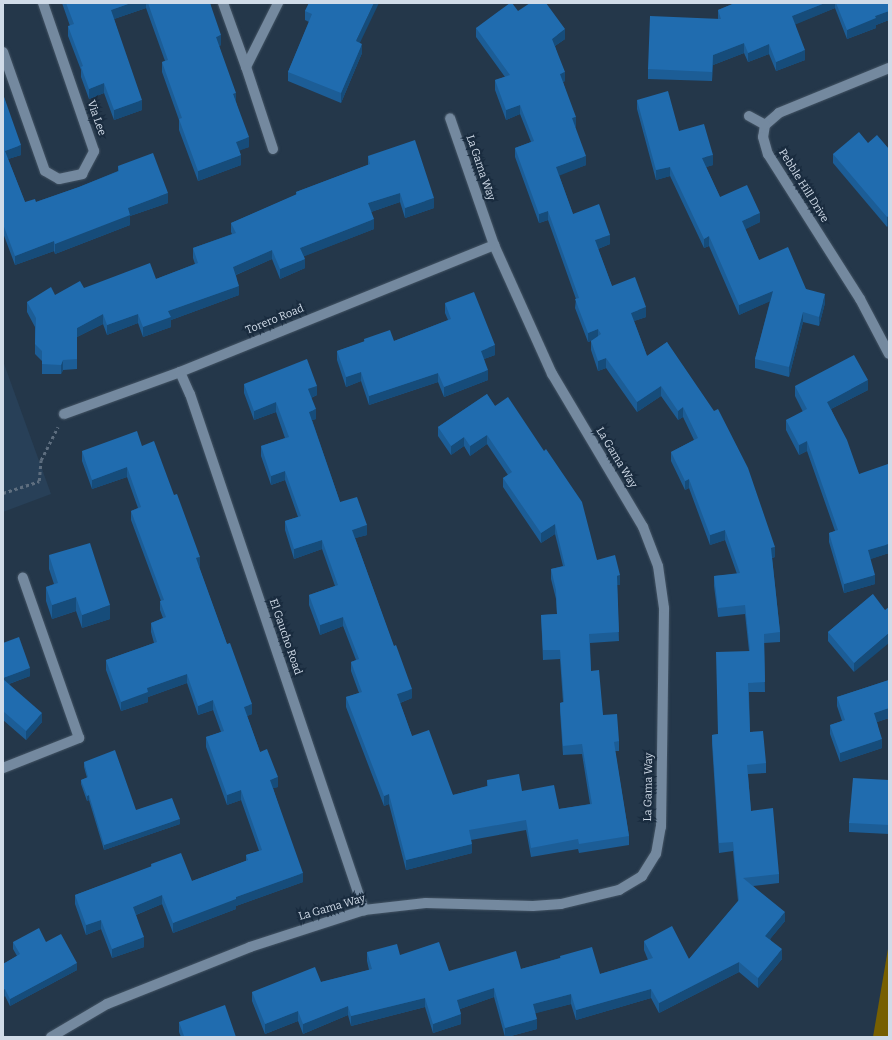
<!DOCTYPE html>
<style>
body{margin:0}
#map{position:relative;width:892px;height:1040px;overflow:hidden;background:#24374a;font-family:Bitter,serif}
div>[style]{position:absolute}
.built>*{inset:0;background:#284058}
.forest>*{inset:0;background:#775f00}
.path>*{height:2.5px;margin-top:-1.25px;transform-origin:0;background:repeating-linear-gradient(90deg,#5e6e7f 0 3px,transparent 0 6px)}
.roads{filter:drop-shadow(0 0 1px #435363) drop-shadow(0 0 1px #435363)}
.minor>*{height:10px;margin:-5px;padding:0 5px;transform-origin:5px;border-radius:5px;background:#74899f}
.wall>*{inset:0;background:#1c5d96}
.shaded-wall>*{inset:0;background:#164c7a}
.building>*{inset:0;background:#206caf}
span{translate:-50% -50%;white-space:nowrap;text-align:center;line-height:1.15;-webkit-text-stroke:4px #1a2c3f;paint-order:stroke}
.street-label{font-size:11px;color:#d0dbe8}
.frame{position:absolute;inset:0;border:4px solid #d0dbe8;pointer-events:none}
</style>
<div id="map">
<div class="built">
<div style="clip-path:polygon(3px 361px,51px 494px,3px 512px)"></div>
</div>
<div class="forest">
<div style="clip-path:polygon(889px 943px,889px 1037px,873px 1037px)"></div>
</div>
<div class="path">
<div style="left:3px;top:493px;width:38px;rotate:-18deg"></div>
<div style="left:39px;top:481px;width:21px;rotate:-85deg"></div>
<div style="left:41px;top:460px;width:37px;rotate:-63deg"></div>
</div>
<div class="roads">
<div class="minor">
<div style="left:223px;top:3px;width:68px;rotate:70.2deg"></div>
<div style="left:3px;top:52px;width:126px;rotate:70.6deg"></div>
<div style="left:45px;top:171px;width:16px;rotate:30deg"></div>
<div style="left:59px;top:179px;width:24px;rotate:-12deg"></div>
<div style="left:82px;top:174px;width:26px;rotate:-62deg"></div>
<div style="left:94px;top:151px;width:157px;rotate:-109deg"></div>
<div style="left:889px;top:68px;width:119px;rotate:157.8deg"></div>
<div style="left:779px;top:113px;width:18px;rotate:139deg"></div>
<div style="left:765px;top:125px;width:12px;rotate:99deg"></div>
<div style="left:763px;top:137px;width:18px;rotate:74deg"></div>
<div style="left:768px;top:154px;width:172px;rotate:57.6deg"></div>
<div style="left:860px;top:299px;width:62px;rotate:62.2deg"></div>
<div style="left:749px;top:116px;width:18px;rotate:29deg"></div>
<div style="left:273px;top:149px;width:86px;rotate:-108.2deg"></div>
<div style="left:246px;top:67px;width:72px;rotate:-63.4deg"></div>
<div style="left:180px;top:372px;width:24px;rotate:66deg"></div>
<div style="left:190px;top:394px;width:545px;rotate:71.37deg"></div>
<div style="left:64px;top:414px;width:123px;rotate:-19.9deg"></div>
<div style="left:180px;top:372px;width:339px;rotate:-22deg"></div>
<div style="left:3px;top:768px;width:82px;rotate:-21.5deg"></div>
<div style="left:79px;top:738px;width:170px;rotate:-109.3deg"></div>
<div style="left:51px;top:1037px;width:65px;rotate:-30.5deg"></div>
<div style="left:107px;top:1004px;width:154px;rotate:-21.7deg"></div>
<div style="left:250px;top:947px;width:120px;rotate:-18deg"></div>
<div style="left:364px;top:910px;width:62px;rotate:-6.4deg"></div>
<div style="left:426px;top:903px;width:107px;rotate:1.6deg"></div>
<div style="left:533px;top:906px;width:28px;rotate:-4deg"></div>
<div style="left:561px;top:904px;width:60px;rotate:-13.6deg"></div>
<div style="left:619px;top:890px;width:27px;rotate:-31deg"></div>
<div style="left:642px;top:876px;width:26px;rotate:-58deg"></div>
<div style="left:656px;top:854px;width:27px;rotate:-80deg"></div>
<div style="left:661px;top:827px;width:219px;rotate:-89.2deg"></div>
<div style="left:664px;top:608px;width:42px;rotate:-98.1deg"></div>
<div style="left:658px;top:566px;width:42px;rotate:-111deg"></div>
<div style="left:643px;top:527px;width:178px;rotate:-120.7deg"></div>
<div style="left:552px;top:374px;width:141px;rotate:-114.2deg"></div>
<div style="left:494px;top:245px;width:134px;rotate:-109.1deg"></div>
</div>
</div>
<div class="wall">
<div style="clip-path:polygon(62px 3px,210px 3px,221px 45px,219px 46px,236px 102px,249px 147px,239px 150px,241px 165px,198px 181px,179px 130px,179px 120px,162px 72px,162px 62px,165px 61px,146px 8px,114px 19px,142px 110px,114px 120px,104px 93px,89px 99px,81px 77px,81px 70px,68px 36px,68px 26px,70px 26px)"></div>
<div style="clip-path:polygon(309px 3px,360px 43px,362px 53px,341px 103px,288px 81px,288px 72px,309px 22px,305px 20px,305px 11px)"></div>
<div style="clip-path:polygon(735px 3px,889px 3px,889px 20px,876px 25px,876px 28px,847px 39px,835px 8px,795px 24px,805px 60px,776px 71px,769px 54px,748px 62px,744px 53px,713px 65px,712px 81px,648px 79px,648px 69px,718px 19px,718px 10px)"></div>
<div style="clip-path:polygon(518px 11px,565px 39px,555px 46px,565px 81px,563px 82px,576px 126px,575px 127px,586px 165px,559px 175px,573px 214px,610px 244px,598px 249px,612px 286px,646px 317px,634px 321px,647px 356px,667px 342px,775px 557px,772px 558px,780px 632px,780px 642px,764px 643px,765px 692px,749px 692px,750px 732px,766px 763px,766px 773px,748px 774px,751px 811px,779px 874px,779px 883px,753px 886px,785px 921px,770px 939px,782px 959px,758px 988px,739px 972px,659px 1013px,651px 998px,576px 1020px,571px 1004px,535px 1013px,537px 1029px,507px 1037px,505px 1037px,494px 997px,460px 1009px,461px 1024px,433px 1033px,425px 1007px,351px 1026px,348px 1015px,303px 1034px,298px 1021px,265px 1034px,252px 1001px,252px 992px,321px 982px,369px 970px,367px 961px,367px 952px,400px 955px,449px 971px,521px 969px,560px 958px,560px 956px,600px 974px,648px 960px,644px 950px,644px 941px,689px 959px,738px 901px,733px 851px,719px 853px,712px 744px,712px 735px,718px 734px,749px 651px,745px 614px,718px 617px,714px 586px,714px 576px,737px 574px,725px 540px,710px 545px,689px 488px,685px 490px,671px 461px,671px 452px,694px 440px,683px 417px,678px 420px,661px 396px,637px 412px,606px 368px,598px 371px,591px 350px,591px 341px,588px 342px,575px 308px,576px 299px,548px 220px,539px 223px,515px 157px,515px 148px,531px 142px,520px 114px,506px 120px,495px 90px,495px 80px,505px 77px,476px 37px,476px 28px)"></div>
<div style="clip-path:polygon(3px 94px,21px 155px,8px 159px,25px 202px,36px 202px,79px 187px,118px 171px,118px 166px,168px 203px,130px 216px,130px 225px,55px 254px,54px 251px,15px 265px,3px 233px)"></div>
<div style="clip-path:polygon(637px 100px,679px 131px,713px 165px,706px 167px,720px 197px,760px 222px,745px 229px,759px 260px,806px 289px,825px 303px,819px 326px,803px 322px,789px 377px,755px 368px,755px 359px,770px 301px,739px 315px,709px 246px,704px 248px,670px 176px,656px 180px,637px 109px)"></div>
<div style="clip-path:polygon(868px 143px,889px 149px,887px 227px,833px 163px,833px 154px)"></div>
<div style="clip-path:polygon(368px 156px,434px 208px,405px 218px,400px 202px,371px 212px,374px 229px,304px 256px,305px 268px,280px 279px,272px 259px,236px 275px,239px 295px,171px 320px,171px 327px,143px 337px,138px 323px,107px 335px,103px 324px,77px 337px,77px 369px,63px 370px,61px 374px,42px 374px,42px 361px,35px 354px,35px 327px,27px 312px,27px 302px,84px 288px,156px 279px,195px 264px,193px 258px,193px 248px,232px 234px,231px 232px,231px 223px,296px 195px,296px 192px,368px 165px)"></div>
<div style="clip-path:polygon(445px 303px,495px 355px,484px 359px,488px 380px,444px 397px,438px 382px,369px 405px,361px 381px,346px 387px,337px 360px,337px 351px,364px 342px,364px 339px,394px 341px,448px 320px,445px 313px)"></div>
<div style="clip-path:polygon(244px 384px,317px 395px,311px 398px,316px 419px,312px 420px,340px 502px,367px 535px,355px 538px,412px 698px,400px 703px,412px 736px,453px 795px,487px 786px,487px 780px,522px 791px,559px 809px,590px 804px,582px 754px,563px 755px,560px 712px,560px 703px,563px 702px,560px 659px,543px 660px,541px 615px,557px 614px,556px 599px,551px 579px,551px 569px,563px 566px,555px 534px,541px 543px,503px 487px,503px 478px,508px 475px,487px 444px,470px 456px,464px 446px,451px 455px,438px 436px,438px 427px,487px 394px,597px 560px,620px 585px,617px 585px,619px 641px,590px 643px,591px 671px,603px 715px,619px 741px,619px 751px,615px 751px,629px 836px,629px 845px,579px 853px,578px 849px,531px 857px,526px 830px,471px 840px,472px 853px,406px 870px,389px 804px,384px 806px,346px 707px,346px 697px,359px 693px,351px 671px,351px 662px,356px 660px,343px 626px,320px 635px,309px 605px,309px 595px,335px 586px,322px 549px,294px 559px,285px 530px,285px 521px,298px 517px,285px 480px,271px 485px,261px 456px,261px 446px,285px 438px,276px 412px,254px 420px,244px 393px)"></div>
<div style="clip-path:polygon(795px 386px,868px 390px,831px 409px,859px 474px,889px 553px,870px 559px,875px 584px,844px 593px,829px 542px,829px 533px,835px 531px,807px 451px,799px 455px,786px 430px,786px 420px,803px 412px,795px 396px)"></div>
<div style="clip-path:polygon(142px 446px,200px 566px,199px 567px,252px 714px,247px 716px,260px 752px,278px 787px,273px 788px,303px 882px,236px 906px,236px 909px,173px 933px,162px 904px,136px 915px,144px 947px,112px 958px,101px 929px,86px 935px,75px 904px,75px 895px,151px 867px,151px 864px,192px 881px,246px 861px,246px 855px,259px 851px,241px 800px,227px 805px,206px 747px,206px 737px,221px 732px,213px 710px,198px 715px,187px 683px,148px 697px,148px 702px,121px 711px,106px 670px,106px 660px,154px 643px,151px 632px,151px 623px,163px 618px,160px 610px,160px 601px,161px 601px,131px 520px,131px 511px,138px 508px,127px 477px,92px 489px,82px 461px,82px 451px)"></div>
<div style="clip-path:polygon(49px 555px,110px 619px,82px 628px,76px 611px,52px 619px,46px 601px,46px 587px,54px 584px,49px 569px)"></div>
<div style="clip-path:polygon(873px 594px,854px 672px,828px 641px,828px 632px)"></div>
<div style="clip-path:polygon(3px 643px,30px 676px,9px 684px,42px 722px,26px 740px,3px 720px)"></div>
<div style="clip-path:polygon(889px 680px,889px 718px,877px 722px,882px 748px,840px 762px,830px 734px,830px 725px,842px 721px,837px 706px,837px 697px)"></div>
<div style="clip-path:polygon(84px 762px,136px 810px,180px 824px,104px 850px,89px 800px,87px 801px,81px 784px,81px 780px,87px 778px,84px 767px)"></div>
<div style="clip-path:polygon(889px 780px,889px 834px,849px 832px,849px 823px)"></div>
<div style="clip-path:polygon(13px 942px,46px 942px,77px 970px,10px 1006px,5px 996px,3px 997px,3px 964px,17px 956px,13px 949px)"></div>
<div style="clip-path:polygon(179px 1022px,236px 1037px,181px 1037px,179px 1032px)"></div>
</div>
<div class="shaded-wall">
<div style="clip-path:polygon(131px 3px,146px 3px,146px 8px,111px 20px,111px 10px)"></div>
<div style="clip-path:polygon(374px 3px,379px 3px,356px 51px,356px 41px)"></div>
<div style="clip-path:polygon(825px 3px,835px 3px,835px 8px,792px 26px,792px 16px)"></div>
<div style="clip-path:polygon(889px 11px,889px 20px,876px 25px,876px 28px,847px 39px,847px 30px,875px 16px)"></div>
<div style="clip-path:polygon(565px 29px,565px 39px,552px 48px,552px 39px)"></div>
<div style="clip-path:polygon(221px 35px,221px 45px,216px 47px,216px 37px)"></div>
<div style="clip-path:polygon(744px 43px,744px 53px,713px 65px,712px 81px,713px 55px)"></div>
<div style="clip-path:polygon(362px 44px,362px 53px,341px 103px,341px 93px)"></div>
<div style="clip-path:polygon(769px 44px,769px 54px,748px 62px,748px 53px)"></div>
<div style="clip-path:polygon(805px 50px,805px 60px,776px 71px,776px 62px)"></div>
<div style="clip-path:polygon(565px 72px,565px 81px,560px 83px,560px 74px)"></div>
<div style="clip-path:polygon(104px 83px,104px 93px,89px 99px,89px 89px)"></div>
<div style="clip-path:polygon(236px 93px,236px 103px,233px 94px)"></div>
<div style="clip-path:polygon(142px 100px,142px 110px,114px 120px,114px 110px)"></div>
<div style="clip-path:polygon(520px 105px,520px 114px,506px 120px,506px 110px)"></div>
<div style="clip-path:polygon(576px 117px,576px 126px,572px 128px,572px 118px)"></div>
<div style="clip-path:polygon(249px 137px,249px 147px,236px 152px,236px 142px)"></div>
<div style="clip-path:polygon(21px 145px,21px 155px,5px 160px,5px 151px)"></div>
<div style="clip-path:polygon(241px 155px,241px 165px,198px 181px,198px 171px)"></div>
<div style="clip-path:polygon(713px 155px,713px 165px,702px 168px,702px 158px)"></div>
<div style="clip-path:polygon(586px 156px,586px 165px,556px 177px,556px 167px)"></div>
<div style="clip-path:polygon(670px 167px,670px 176px,656px 180px,656px 170px)"></div>
<div style="clip-path:polygon(168px 193px,168px 203px,130px 216px,130px 225px,55px 254px,55px 244px,128px 208px)"></div>
<div style="clip-path:polygon(400px 193px,400px 202px,368px 213px,368px 203px)"></div>
<div style="clip-path:polygon(434px 198px,434px 208px,405px 218px,405px 208px)"></div>
<div style="clip-path:polygon(548px 211px,548px 220px,539px 223px,539px 214px)"></div>
<div style="clip-path:polygon(760px 213px,760px 222px,742px 231px,742px 221px)"></div>
<div style="clip-path:polygon(889px 216px,889px 225px,887px 227px,887px 217px)"></div>
<div style="clip-path:polygon(374px 219px,374px 229px,300px 258px,300px 248px)"></div>
<div style="clip-path:polygon(610px 235px,610px 244px,595px 250px,595px 240px)"></div>
<div style="clip-path:polygon(709px 236px,709px 246px,704px 248px,704px 239px)"></div>
<div style="clip-path:polygon(54px 241px,54px 251px,15px 265px,15px 256px)"></div>
<div style="clip-path:polygon(272px 250px,272px 259px,233px 276px,233px 267px)"></div>
<div style="clip-path:polygon(305px 259px,305px 268px,280px 279px,280px 269px)"></div>
<div style="clip-path:polygon(239px 286px,239px 295px,171px 320px,171px 327px,143px 337px,143px 327px,168px 311px)"></div>
<div style="clip-path:polygon(773px 291px,773px 300px,739px 315px,739px 305px)"></div>
<div style="clip-path:polygon(825px 294px,825px 303px,819px 326px,819px 317px)"></div>
<div style="clip-path:polygon(646px 307px,646px 317px,631px 322px,631px 313px)"></div>
<div style="clip-path:polygon(803px 312px,803px 322px,789px 377px,789px 367px)"></div>
<div style="clip-path:polygon(103px 314px,103px 324px,77px 337px,77px 369px,77px 328px)"></div>
<div style="clip-path:polygon(138px 314px,138px 323px,107px 335px,107px 325px)"></div>
<div style="clip-path:polygon(598px 329px,598px 338px,588px 342px,588px 333px)"></div>
<div style="clip-path:polygon(495px 345px,495px 355px,481px 360px,481px 351px)"></div>
<div style="clip-path:polygon(606px 358px,606px 368px,598px 371px,598px 361px)"></div>
<div style="clip-path:polygon(63px 360px,63px 370px,61px 374px,61px 365px)"></div>
<div style="clip-path:polygon(488px 370px,488px 380px,444px 397px,444px 387px)"></div>
<div style="clip-path:polygon(361px 372px,361px 381px,346px 387px,346px 377px)"></div>
<div style="clip-path:polygon(438px 373px,438px 382px,369px 405px,369px 396px)"></div>
<div style="clip-path:polygon(868px 380px,868px 390px,827px 411px,827px 402px)"></div>
<div style="clip-path:polygon(317px 386px,317px 395px,308px 399px,308px 389px)"></div>
<div style="clip-path:polygon(661px 386px,661px 396px,637px 412px,637px 402px)"></div>
<div style="clip-path:polygon(276px 402px,276px 412px,254px 420px,254px 411px)"></div>
<div style="clip-path:polygon(683px 407px,683px 417px,678px 420px,678px 411px)"></div>
<div style="clip-path:polygon(316px 409px,316px 419px,309px 421px,309px 412px)"></div>
<div style="clip-path:polygon(487px 435px,487px 444px,470px 456px,470px 446px)"></div>
<div style="clip-path:polygon(464px 437px,464px 446px,451px 455px,451px 446px)"></div>
<div style="clip-path:polygon(807px 441px,807px 451px,799px 455px,799px 445px)"></div>
<div style="clip-path:polygon(127px 467px,127px 477px,92px 489px,92px 480px)"></div>
<div style="clip-path:polygon(285px 471px,285px 480px,271px 485px,271px 476px)"></div>
<div style="clip-path:polygon(689px 479px,689px 488px,685px 490px,685px 481px)"></div>
<div style="clip-path:polygon(555px 524px,555px 534px,541px 543px,541px 533px)"></div>
<div style="clip-path:polygon(367px 525px,367px 535px,352px 539px,352px 530px)"></div>
<div style="clip-path:polygon(725px 530px,725px 540px,710px 545px,710px 535px)"></div>
<div style="clip-path:polygon(322px 540px,322px 549px,294px 559px,294px 549px)"></div>
<div style="clip-path:polygon(889px 544px,889px 553px,868px 560px,868px 550px)"></div>
<div style="clip-path:polygon(775px 547px,775px 557px,771px 558px,771px 548px)"></div>
<div style="clip-path:polygon(200px 557px,200px 566px,196px 568px,196px 558px)"></div>
<div style="clip-path:polygon(620px 575px,620px 585px,617px 585px,617px 576px)"></div>
<div style="clip-path:polygon(875px 575px,875px 584px,844px 593px,844px 584px)"></div>
<div style="clip-path:polygon(76px 597px,76px 611px,52px 619px,52px 605px)"></div>
<div style="clip-path:polygon(110px 605px,110px 619px,82px 628px,82px 615px)"></div>
<div style="clip-path:polygon(343px 617px,343px 626px,320px 635px,320px 625px)"></div>
<div style="clip-path:polygon(889px 633px,889px 643px,854px 672px,854px 663px)"></div>
<div style="clip-path:polygon(30px 668px,30px 676px,3px 686px,3px 678px)"></div>
<div style="clip-path:polygon(187px 674px,187px 683px,148px 697px,148px 702px,121px 711px,121px 702px,147px 688px)"></div>
<div style="clip-path:polygon(412px 689px,412px 698px,397px 704px,397px 694px)"></div>
<div style="clip-path:polygon(213px 700px,213px 710px,198px 715px,198px 706px)"></div>
<div style="clip-path:polygon(252px 704px,252px 714px,244px 717px,244px 707px)"></div>
<div style="clip-path:polygon(889px 708px,889px 718px,874px 723px,874px 713px)"></div>
<div style="clip-path:polygon(42px 713px,42px 722px,26px 740px,26px 731px)"></div>
<div style="clip-path:polygon(882px 739px,882px 748px,840px 762px,840px 753px)"></div>
<div style="clip-path:polygon(278px 777px,278px 787px,270px 789px,270px 780px)"></div>
<div style="clip-path:polygon(241px 790px,241px 800px,227px 805px,227px 795px)"></div>
<div style="clip-path:polygon(389px 794px,389px 804px,384px 806px,384px 796px)"></div>
<div style="clip-path:polygon(89px 795px,89px 800px,87px 801px,87px 796px)"></div>
<div style="clip-path:polygon(180px 819px,180px 824px,104px 850px,104px 845px)"></div>
<div style="clip-path:polygon(472px 844px,472px 853px,406px 870px,406px 860px)"></div>
<div style="clip-path:polygon(303px 873px,303px 882px,236px 906px,236px 909px,173px 933px,173px 923px,236px 897px)"></div>
<div style="clip-path:polygon(162px 895px,162px 904px,133px 916px,133px 907px)"></div>
<div style="clip-path:polygon(785px 912px,785px 921px,765px 945px,765px 936px)"></div>
<div style="clip-path:polygon(101px 920px,101px 929px,86px 935px,86px 925px)"></div>
<div style="clip-path:polygon(144px 937px,144px 947px,112px 958px,112px 949px)"></div>
<div style="clip-path:polygon(782px 949px,782px 959px,758px 988px,758px 978px)"></div>
<div style="clip-path:polygon(739px 962px,739px 972px,659px 1013px,659px 1003px)"></div>
<div style="clip-path:polygon(77px 963px,77px 970px,10px 1006px,10px 999px)"></div>
<div style="clip-path:polygon(494px 988px,494px 997px,457px 1010px,457px 1000px)"></div>
<div style="clip-path:polygon(5px 989px,5px 996px,3px 997px,3px 990px)"></div>
<div style="clip-path:polygon(651px 989px,651px 998px,576px 1020px,576px 1010px)"></div>
<div style="clip-path:polygon(571px 994px,571px 1004px,533px 1014px,533px 1004px)"></div>
<div style="clip-path:polygon(425px 998px,425px 1007px,351px 1026px,351px 1016px)"></div>
<div style="clip-path:polygon(348px 1006px,348px 1015px,303px 1034px,303px 1024px)"></div>
<div style="clip-path:polygon(298px 1011px,298px 1021px,265px 1034px,265px 1024px)"></div>
<div style="clip-path:polygon(461px 1014px,461px 1024px,433px 1033px,433px 1024px)"></div>
<div style="clip-path:polygon(537px 1019px,537px 1029px,507px 1037px,505px 1037px,505px 1028px)"></div>
</div>
<div class="building">
<div style="clip-path:polygon(66px 3px,131px 3px,111px 10px,142px 100px,114px 110px,104px 83px,89px 89px,81px 67px,83px 66px,68px 26px,74px 24px)"></div>
<div style="clip-path:polygon(148px 3px,210px 3px,221px 35px,216px 37px,236px 93px,233px 94px,249px 137px,236px 142px,241px 155px,198px 171px,179px 119px,182px 118px,162px 62px,168px 60px)"></div>
<div style="clip-path:polygon(309px 3px,374px 3px,356px 41px,362px 44px,341px 93px,288px 72px,312px 14px,305px 11px)"></div>
<div style="clip-path:polygon(510px 3px,512px 3px,518px 11px,530px 3px,546px 3px,565px 29px,552px 39px,565px 72px,560px 74px,576px 117px,572px 118px,586px 156px,556px 167px,573px 214px,599px 204px,610px 235px,595px 240px,612px 286px,635px 277px,646px 307px,631px 313px,647px 356px,667px 342px,714px 411px,718px 409px,748px 468px,775px 547px,771px 548px,780px 632px,764px 634px,765px 682px,748px 683px,750px 732px,763px 731px,766px 763px,747px 765px,751px 811px,773px 808px,779px 874px,743px 878px,785px 912px,765px 936px,782px 949px,758px 978px,739px 962px,659px 1003px,651px 989px,576px 1010px,571px 994px,533px 1004px,537px 1019px,505px 1028px,494px 988px,457px 1000px,461px 1014px,433px 1024px,425px 998px,351px 1016px,348px 1006px,303px 1024px,298px 1011px,265px 1024px,252px 992px,315px 967px,321px 982px,372px 969px,367px 952px,397px 944px,400px 955px,439px 942px,449px 971px,516px 951px,521px 969px,561px 958px,560px 956px,592px 947px,600px 974px,653px 958px,644px 941px,672px 926px,689px 959px,739px 900px,733px 842px,719px 843px,712px 735px,718px 734px,716px 652px,750px 651px,745px 605px,718px 608px,714px 576px,740px 573px,725px 530px,710px 535px,689px 479px,685px 481px,671px 452px,698px 438px,683px 407px,678px 411px,661px 386px,637px 402px,606px 358px,598px 361px,591px 341px,601px 334px,598px 329px,588px 333px,575px 299px,579px 298px,548px 211px,539px 214px,515px 148px,534px 141px,520px 105px,506px 110px,495px 80px,510px 75px,476px 28px)"></div>
<div style="clip-path:polygon(735px 3px,825px 3px,792px 16px,805px 50px,776px 62px,769px 44px,748px 53px,744px 43px,713px 55px,712px 72px,648px 69px,650px 16px,721px 19px,718px 10px)"></div>
<div style="clip-path:polygon(836px 3px,889px 3px,889px 11px,875px 16px,876px 18px,847px 30px)"></div>
<div style="clip-path:polygon(668px 91px,679px 131px,704px 124px,713px 155px,702px 158px,720px 197px,747px 185px,760px 213px,742px 221px,759px 260px,788px 247px,806px 289px,825px 294px,819px 317px,803px 312px,789px 367px,755px 359px,773px 291px,739px 305px,709px 236px,704px 239px,670px 167px,656px 170px,637px 100px)"></div>
<div style="clip-path:polygon(3px 94px,21px 145px,5px 151px,25px 202px,35px 199px,36px 202px,79px 187px,119px 171px,118px 166px,153px 153px,168px 193px,128px 208px,130px 215px,55px 244px,54px 241px,15px 256px,3px 224px)"></div>
<div style="clip-path:polygon(859px 132px,868px 143px,877px 135px,889px 149px,889px 174px,888px 175px,889px 177px,889px 216px,887px 217px,833px 154px)"></div>
<div style="clip-path:polygon(415px 140px,434px 198px,405px 208px,400px 193px,368px 203px,374px 219px,300px 248px,305px 259px,280px 269px,272px 250px,233px 267px,239px 286px,168px 311px,171px 317px,143px 327px,138px 314px,107px 325px,103px 314px,77px 328px,77px 359px,63px 360px,61px 365px,42px 364px,42px 351px,35px 344px,36px 318px,27px 302px,51px 287px,55px 295px,80px 281px,84px 288px,150px 263px,156px 279px,198px 263px,193px 248px,236px 233px,231px 223px,297px 194px,296px 192px,370px 164px,368px 156px)"></div>
<div style="clip-path:polygon(474px 292px,495px 345px,481px 351px,488px 370px,444px 387px,438px 373px,369px 396px,361px 372px,346px 377px,337px 351px,365px 341px,364px 339px,390px 330px,394px 341px,451px 319px,445px 303px)"></div>
<div style="clip-path:polygon(854px 355px,868px 380px,827px 402px,847px 440px,859px 474px,888px 464px,889px 466px,889px 544px,868px 550px,875px 575px,844px 584px,829px 533px,838px 530px,807px 441px,799px 445px,786px 420px,807px 409px,795px 386px)"></div>
<div style="clip-path:polygon(307px 359px,317px 386px,308px 389px,316px 409px,309px 412px,340px 502px,357px 497px,367px 525px,352px 530px,394px 646px,396px 645px,412px 689px,397px 694px,412px 736px,429px 730px,453px 795px,488px 786px,487px 780px,519px 774px,522px 791px,554px 785px,559px 809px,592px 804px,582px 744px,563px 746px,560px 703px,564px 702px,560px 650px,543px 650px,541px 615px,557px 614px,556px 590px,551px 569px,565px 566px,555px 524px,541px 533px,503px 478px,512px 472px,487px 435px,470px 446px,464px 437px,451px 446px,438px 427px,487px 394px,495px 406px,508px 397px,544px 451px,546px 449px,582px 502px,597px 560px,615px 555px,620px 575px,617px 576px,619px 632px,589px 634px,591px 671px,599px 670px,603px 715px,617px 714px,619px 741px,614px 742px,629px 836px,579px 844px,578px 839px,531px 848px,526px 820px,469px 830px,472px 844px,406px 860px,389px 794px,384px 796px,346px 697px,362px 692px,351px 662px,359px 659px,343px 617px,320px 625px,309px 595px,338px 585px,322px 540px,294px 549px,285px 521px,301px 516px,285px 471px,271px 476px,261px 446px,289px 437px,276px 402px,254px 411px,244px 384px)"></div>
<div style="clip-path:polygon(137px 431px,142px 446px,154px 441px,174px 495px,177px 494px,200px 557px,196px 558px,227px 644px,230px 643px,252px 704px,244px 707px,260px 752px,267px 749px,278px 777px,270px 780px,303px 873px,236px 897px,236px 899px,173px 923px,162px 895px,133px 907px,144px 937px,112px 949px,101px 920px,86px 925px,75px 895px,152px 866px,151px 864px,181px 853px,192px 881px,248px 860px,246px 855px,262px 850px,241px 790px,227px 795px,206px 737px,224px 731px,213px 700px,198px 706px,187px 674px,147px 688px,148px 692px,121px 702px,106px 660px,157px 642px,151px 623px,166px 617px,160px 601px,164px 600px,131px 511px,141px 507px,127px 467px,92px 480px,82px 451px)"></div>
<div style="clip-path:polygon(90px 543px,110px 605px,82px 615px,76px 597px,52px 605px,46px 587px,58px 583px,49px 555px)"></div>
<div style="clip-path:polygon(873px 594px,885px 610px,889px 607px,889px 633px,854px 663px,828px 632px)"></div>
<div style="clip-path:polygon(19px 637px,30px 668px,3px 678px,3px 643px)"></div>
<div style="clip-path:polygon(3px 679px,42px 713px,26px 731px,3px 711px)"></div>
<div style="clip-path:polygon(889px 680px,889px 708px,874px 713px,882px 739px,840px 753px,830px 725px,845px 720px,837px 697px)"></div>
<div style="clip-path:polygon(115px 750px,136px 810px,172px 798px,180px 819px,104px 845px,89px 795px,87px 796px,81px 780px,88px 777px,84px 762px)"></div>
<div style="clip-path:polygon(853px 778px,889px 780px,889px 825px,849px 823px)"></div>
<div style="clip-path:polygon(39px 928px,46px 942px,61px 934px,77px 963px,10px 999px,5px 989px,3px 990px,3px 964px,20px 954px,13px 942px)"></div>
<div style="clip-path:polygon(225px 1005px,236px 1037px,181px 1037px,184px 1036px,179px 1022px)"></div>
</div>
<div class="street-label">
<span style="left:96px;top:118px;rotate:71deg">Via Lee</span>
<span style="left:480px;top:168px;rotate:71deg">La Gama Way</span>
<span style="left:803px;top:186px;rotate:58deg">Pebble Hill Drive</span>
<span style="left:275px;top:320px;rotate:-22deg">Torero Road</span>
<span style="left:616px;top:458px;rotate:59deg">La Gama Way</span>
<span style="left:285px;top:637px;rotate:71deg">El Gaucho Road</span>
<span style="left:649px;top:787px;rotate:-89deg">La Gama Way</span>
<span style="left:332px;top:908px;rotate:-16deg">La Gama Way</span>
</div>
<div class="frame"></div>
</div>
